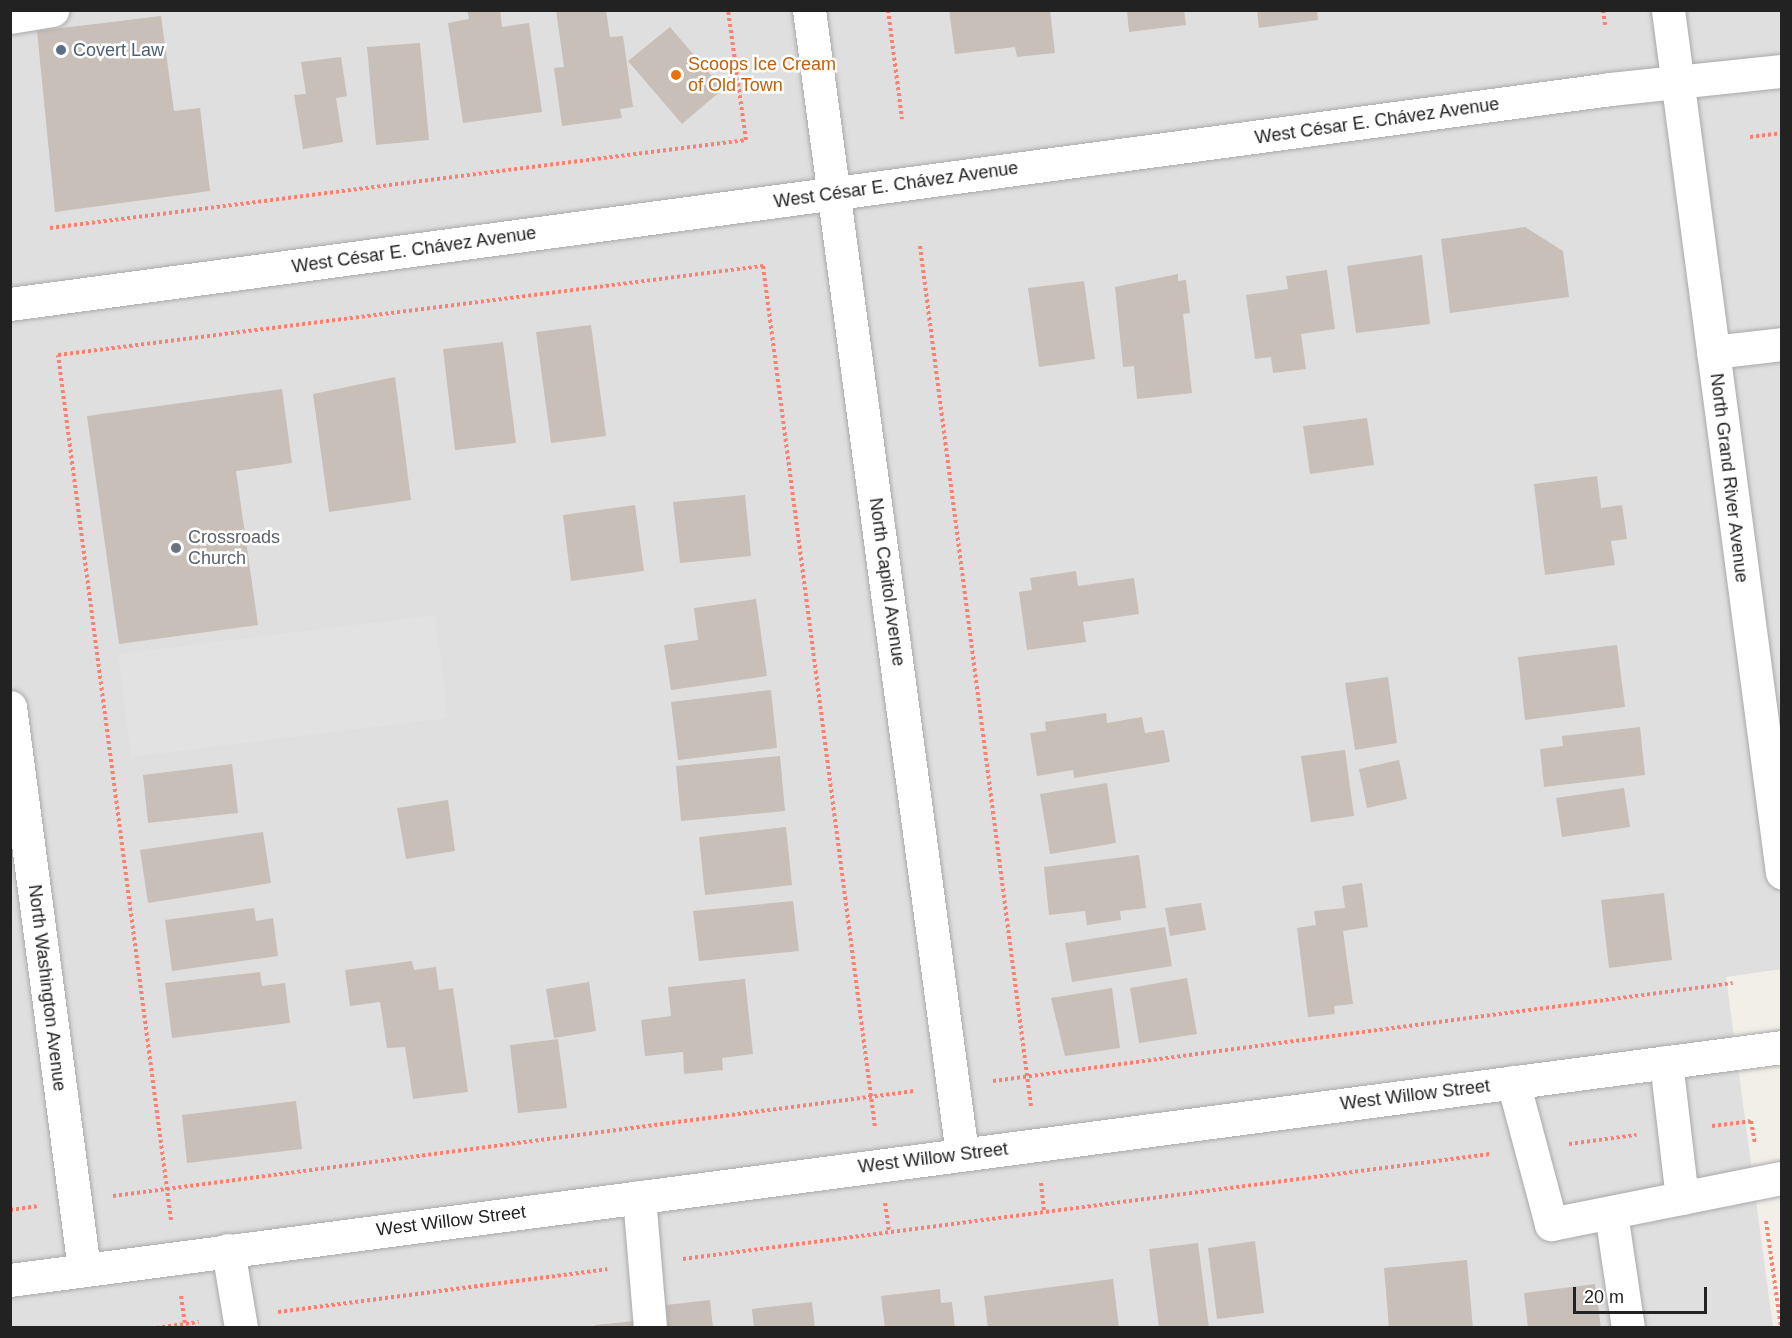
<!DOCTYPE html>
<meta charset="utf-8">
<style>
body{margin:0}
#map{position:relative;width:1792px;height:1338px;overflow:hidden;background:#f2efe9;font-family:Arial,sans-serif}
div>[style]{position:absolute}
.residential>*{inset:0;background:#e0dfdf}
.parking>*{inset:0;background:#e2e2e2}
.building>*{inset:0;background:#c7bfb8}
.path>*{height:4px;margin-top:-2px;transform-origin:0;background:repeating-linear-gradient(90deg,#fa8072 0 3px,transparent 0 6px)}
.roads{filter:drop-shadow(0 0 2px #a9a9a9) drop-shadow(0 0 2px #a9a9a9)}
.minor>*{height:33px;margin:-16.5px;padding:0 16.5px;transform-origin:16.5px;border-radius:16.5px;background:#fff}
.dots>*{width:16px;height:16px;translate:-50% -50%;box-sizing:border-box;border:3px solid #fff;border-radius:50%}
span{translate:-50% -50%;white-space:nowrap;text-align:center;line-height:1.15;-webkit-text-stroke:5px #fff;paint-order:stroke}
.service-label{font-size:18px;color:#4e5e75}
.left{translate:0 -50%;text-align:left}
.food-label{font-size:18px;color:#c56008}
.street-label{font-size:18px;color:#222}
.worship-label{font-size:18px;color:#5b616d}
.frame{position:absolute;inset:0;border:12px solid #222;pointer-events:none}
.scale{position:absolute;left:1573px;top:1287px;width:134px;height:27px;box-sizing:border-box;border:3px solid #222;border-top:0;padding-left:8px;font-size:18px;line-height:21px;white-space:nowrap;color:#222;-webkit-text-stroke:4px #fff;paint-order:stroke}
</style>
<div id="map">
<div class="residential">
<div style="clip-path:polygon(10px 11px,1781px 11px,1781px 969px,1726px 977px,1773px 1327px,11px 1327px)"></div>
</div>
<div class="parking">
<div style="clip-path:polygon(435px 615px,448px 718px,131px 757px,118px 654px)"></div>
</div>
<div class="building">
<div style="clip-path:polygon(467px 10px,500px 10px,502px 27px,529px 23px,542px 112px,463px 123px,448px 23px,469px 19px)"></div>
<div style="clip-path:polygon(556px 10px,606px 10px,610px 37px,623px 36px,633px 107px,620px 109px,622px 118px,562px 126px,554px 68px,564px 67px)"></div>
<div style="clip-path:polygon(949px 10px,1050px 10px,1055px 53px,1017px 57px,1015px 47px,955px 54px)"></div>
<div style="clip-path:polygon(1127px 10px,1184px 10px,1186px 25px,1129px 32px)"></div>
<div style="clip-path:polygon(1257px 10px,1317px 10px,1318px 20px,1259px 28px)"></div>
<div style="clip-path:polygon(161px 16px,174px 111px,200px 108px,210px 191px,55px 212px,37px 31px)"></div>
<div style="clip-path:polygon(670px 27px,723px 89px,682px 124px,628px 61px)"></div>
<div style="clip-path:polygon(420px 43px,429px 140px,376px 145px,367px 47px)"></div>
<div style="clip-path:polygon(341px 57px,347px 96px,336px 98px,343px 142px,303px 149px,294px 95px,306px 94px,301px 62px)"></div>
<div style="clip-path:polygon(1525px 227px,1563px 251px,1569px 297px,1450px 313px,1441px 239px)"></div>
<div style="clip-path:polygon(1422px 255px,1430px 324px,1356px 333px,1347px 266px)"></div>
<div style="clip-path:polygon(1327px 270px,1335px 329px,1301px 334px,1306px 369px,1273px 373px,1271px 357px,1255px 359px,1246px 295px,1288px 289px,1286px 276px)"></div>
<div style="clip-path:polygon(1178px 274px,1178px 281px,1186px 280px,1190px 313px,1183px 314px,1192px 393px,1137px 399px,1134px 366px,1123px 367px,1115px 287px)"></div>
<div style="clip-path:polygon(1084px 281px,1095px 359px,1039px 367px,1028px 288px)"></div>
<div style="clip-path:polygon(591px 325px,606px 436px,551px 443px,536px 332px)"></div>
<div style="clip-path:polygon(503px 342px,516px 443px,455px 450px,443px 349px)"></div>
<div style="clip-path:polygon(395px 377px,411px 500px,329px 512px,313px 394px)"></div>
<div style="clip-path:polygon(282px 389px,292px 463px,236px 471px,258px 625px,119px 644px,87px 416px)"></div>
<div style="clip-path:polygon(1367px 418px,1374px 465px,1310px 474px,1303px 426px)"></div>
<div style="clip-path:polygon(1597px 476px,1601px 508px,1622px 505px,1627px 539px,1611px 541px,1615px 565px,1545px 575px,1534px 484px)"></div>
<div style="clip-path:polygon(745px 495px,751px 556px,680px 563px,673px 502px)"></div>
<div style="clip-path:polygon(635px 505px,644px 571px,571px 581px,563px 515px)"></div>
<div style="clip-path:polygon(1076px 571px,1078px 586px,1134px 578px,1139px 614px,1083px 622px,1086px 642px,1027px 650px,1019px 592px,1032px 590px,1030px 578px)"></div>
<div style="clip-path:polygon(756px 599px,767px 676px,671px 690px,664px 645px,698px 640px,694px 608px)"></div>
<div style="clip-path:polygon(1617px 645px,1625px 707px,1525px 720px,1518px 657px)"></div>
<div style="clip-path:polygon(1388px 677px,1397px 743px,1355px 750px,1345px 683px)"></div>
<div style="clip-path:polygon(771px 690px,777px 748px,678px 760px,671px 702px)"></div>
<div style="clip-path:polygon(1106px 713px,1107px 723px,1142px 717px,1145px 733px,1164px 730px,1170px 762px,1074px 778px,1073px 770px,1037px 776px,1030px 733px,1046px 731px,1045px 722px)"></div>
<div style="clip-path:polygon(1640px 727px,1645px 775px,1544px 787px,1540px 749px,1563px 746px,1562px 736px)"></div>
<div style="clip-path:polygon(1345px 750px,1354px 816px,1311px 822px,1301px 756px)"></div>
<div style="clip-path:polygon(780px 756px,785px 811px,681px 821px,676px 766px)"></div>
<div style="clip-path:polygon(1399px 760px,1407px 799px,1367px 808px,1359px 769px)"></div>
<div style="clip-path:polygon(232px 764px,238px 813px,148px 823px,143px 775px)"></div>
<div style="clip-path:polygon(1107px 783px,1116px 843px,1050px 854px,1040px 794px)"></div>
<div style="clip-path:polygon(1624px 788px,1630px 827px,1562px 837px,1556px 798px)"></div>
<div style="clip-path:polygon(448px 800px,455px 851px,406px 859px,397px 808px)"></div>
<div style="clip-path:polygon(786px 827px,792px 885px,705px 895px,699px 837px)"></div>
<div style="clip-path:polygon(263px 832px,271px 883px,148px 903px,140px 850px)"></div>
<div style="clip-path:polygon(1139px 855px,1146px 908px,1120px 911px,1121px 920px,1087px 925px,1085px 911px,1049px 915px,1044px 867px)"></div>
<div style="clip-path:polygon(1362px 883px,1368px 927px,1343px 931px,1353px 1004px,1334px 1006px,1335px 1014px,1308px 1017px,1297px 928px,1316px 925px,1314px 911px,1345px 908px,1342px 886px)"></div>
<div style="clip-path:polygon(1664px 893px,1672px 960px,1609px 968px,1601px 900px)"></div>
<div style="clip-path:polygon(793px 901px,799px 951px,699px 961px,693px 911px)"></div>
<div style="clip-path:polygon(1201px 903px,1206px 930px,1170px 936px,1165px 908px)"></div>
<div style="clip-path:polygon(254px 908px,256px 921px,273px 918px,278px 956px,172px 971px,165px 920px)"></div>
<div style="clip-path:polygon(1165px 927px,1172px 966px,1072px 982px,1065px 943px)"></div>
<div style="clip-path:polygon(412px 961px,414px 970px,436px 967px,439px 990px,453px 988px,468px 1092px,413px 1099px,405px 1047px,387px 1048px,380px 1002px,350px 1006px,345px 970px)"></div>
<div style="clip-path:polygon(260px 972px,262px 986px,285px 983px,290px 1023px,172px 1038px,165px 983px)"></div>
<div style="clip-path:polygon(1187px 978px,1197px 1034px,1139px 1043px,1130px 988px)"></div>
<div style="clip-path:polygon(745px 979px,753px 1054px,722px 1058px,723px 1070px,684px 1074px,683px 1052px,645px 1056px,641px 1020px,671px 1016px,668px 987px)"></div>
<div style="clip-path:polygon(589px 982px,596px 1031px,554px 1038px,546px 989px)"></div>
<div style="clip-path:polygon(1112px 988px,1120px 1048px,1065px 1056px,1051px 998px)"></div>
<div style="clip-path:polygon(558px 1039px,567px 1108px,518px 1113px,510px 1045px)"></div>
<div style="clip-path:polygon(296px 1101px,302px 1149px,187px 1163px,182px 1115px)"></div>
<div style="clip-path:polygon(1255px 1241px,1264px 1313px,1217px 1319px,1208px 1248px)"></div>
<div style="clip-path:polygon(1198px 1243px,1209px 1328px,1159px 1328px,1149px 1249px)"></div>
<div style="clip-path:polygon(1467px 1260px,1473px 1328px,1389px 1328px,1384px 1268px)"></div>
<div style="clip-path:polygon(1113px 1279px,1119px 1328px,988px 1328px,984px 1296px)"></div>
<div style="clip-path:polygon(1595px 1284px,1601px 1328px,1528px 1328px,1524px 1293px)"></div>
<div style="clip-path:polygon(940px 1289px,941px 1303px,952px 1302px,955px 1328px,885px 1328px,881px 1296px)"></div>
<div style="clip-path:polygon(710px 1300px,713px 1328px,668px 1328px,666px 1305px)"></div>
<div style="clip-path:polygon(812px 1302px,815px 1328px,754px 1328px,752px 1309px)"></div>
<div style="clip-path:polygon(636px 1321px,636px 1328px,596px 1328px,595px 1325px)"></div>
</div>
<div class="path">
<div style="left:888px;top:10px;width:110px;rotate:82.7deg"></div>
<div style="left:1603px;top:10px;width:15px;rotate:82deg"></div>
<div style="left:1750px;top:137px;width:32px;rotate:-7deg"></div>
<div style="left:50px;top:228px;width:702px;rotate:-7.21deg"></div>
<div style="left:746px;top:140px;width:131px;rotate:-97.9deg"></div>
<div style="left:920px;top:246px;width:868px;rotate:82.65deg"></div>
<div style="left:993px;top:1081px;width:746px;rotate:-7.54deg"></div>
<div style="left:1712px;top:1126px;width:39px;rotate:-7deg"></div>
<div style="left:1751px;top:1121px;width:22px;rotate:80deg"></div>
<div style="left:1569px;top:1144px;width:68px;rotate:-7.7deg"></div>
<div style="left:1041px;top:1183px;width:29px;rotate:84deg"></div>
<div style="left:113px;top:1196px;width:808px;rotate:-7.47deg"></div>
<div style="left:885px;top:1203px;width:29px;rotate:82deg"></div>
<div style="left:10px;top:1210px;width:27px;rotate:-8deg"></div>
<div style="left:171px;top:1220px;width:872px;rotate:-97.44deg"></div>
<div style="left:58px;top:355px;width:711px;rotate:-7.2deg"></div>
<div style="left:763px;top:266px;width:868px;rotate:82.59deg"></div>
<div style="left:1766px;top:1221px;width:108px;rotate:82deg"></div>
<div style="left:683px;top:1259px;width:814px;rotate:-7.41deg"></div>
<div style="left:181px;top:1296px;width:28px;rotate:82deg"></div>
<div style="left:278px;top:1312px;width:332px;rotate:-7.4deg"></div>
<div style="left:156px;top:1328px;width:43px;rotate:-7.9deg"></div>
</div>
<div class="roads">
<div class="minor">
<div style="left:809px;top:10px;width:1154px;rotate:82.38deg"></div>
<div style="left:1668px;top:10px;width:870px;rotate:82.47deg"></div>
<div style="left:10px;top:17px;width:43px;rotate:-9.5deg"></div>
<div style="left:10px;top:304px;width:1614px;rotate:-7.65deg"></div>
<div style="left:1610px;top:89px;width:173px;rotate:-6deg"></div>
<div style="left:1713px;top:352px;width:69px;rotate:-6.6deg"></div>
<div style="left:10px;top:707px;width:567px;rotate:82.5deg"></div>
<div style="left:1666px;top:1062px;width:137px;rotate:83.3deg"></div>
<div style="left:1513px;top:1082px;width:147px;rotate:75deg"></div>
<div style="left:1551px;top:1224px;width:236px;rotate:-11.3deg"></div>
<div style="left:639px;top:1197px;width:131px;rotate:85.2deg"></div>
<div style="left:1611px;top:1213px;width:116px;rotate:81.6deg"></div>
<div style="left:228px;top:1250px;width:79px;rotate:80.5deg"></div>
<div style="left:10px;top:1280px;width:1787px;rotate:-7.49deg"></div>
</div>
</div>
<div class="dots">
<div style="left:61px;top:50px;background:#5c6f8a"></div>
<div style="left:676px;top:75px;background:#e8710a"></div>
<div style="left:176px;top:548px;background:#6b7280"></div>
</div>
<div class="service-label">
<span class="left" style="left:73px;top:50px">Covert Law</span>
</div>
<div class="food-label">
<span class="left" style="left:688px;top:75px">Scoops Ice Cream<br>of Old Town</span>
</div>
<div class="street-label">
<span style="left:1377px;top:121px;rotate:-8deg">West César E. Chávez Avenue</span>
<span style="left:896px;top:185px;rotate:-8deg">West César E. Chávez Avenue</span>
<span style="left:414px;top:250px;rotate:-8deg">West César E. Chávez Avenue</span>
<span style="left:1729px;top:478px;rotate:83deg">North Grand River Avenue</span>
<span style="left:887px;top:582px;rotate:82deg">North Capitol Avenue</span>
<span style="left:47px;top:988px;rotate:83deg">North Washington Avenue</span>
<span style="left:1415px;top:1095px;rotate:-7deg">West Willow Street</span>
<span style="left:933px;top:1158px;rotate:-7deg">West Willow Street</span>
<span style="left:451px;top:1221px;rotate:-7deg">West Willow Street</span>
</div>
<div class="worship-label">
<span class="left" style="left:188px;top:548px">Crossroads<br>Church</span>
</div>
<div class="frame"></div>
<div class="scale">20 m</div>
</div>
